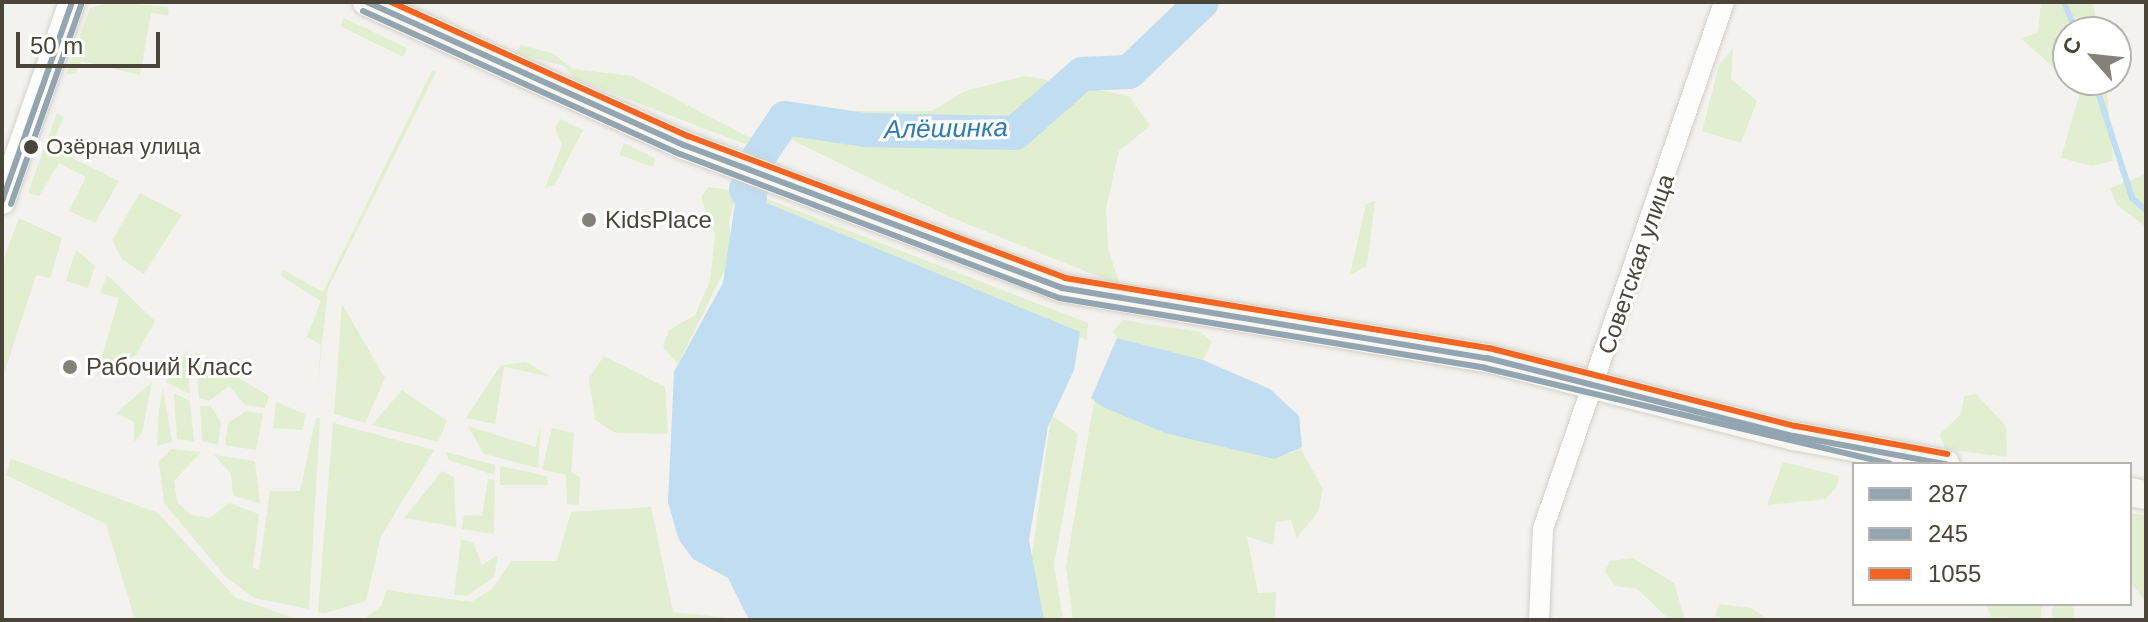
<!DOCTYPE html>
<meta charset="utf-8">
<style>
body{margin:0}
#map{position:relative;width:2148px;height:622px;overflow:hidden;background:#f4f2ee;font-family:Arial,sans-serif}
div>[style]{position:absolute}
.green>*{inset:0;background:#e1eecf}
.round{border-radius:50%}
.water>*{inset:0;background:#c0ddf1}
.stream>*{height:6px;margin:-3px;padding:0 3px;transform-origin:3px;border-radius:3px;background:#c0ddf1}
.river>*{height:34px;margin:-17px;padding:0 17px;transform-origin:17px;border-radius:17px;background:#c0ddf1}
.roads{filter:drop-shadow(0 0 2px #d2d0cb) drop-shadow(0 0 2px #d2d0cb)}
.minor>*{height:20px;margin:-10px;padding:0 10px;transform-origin:10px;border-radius:10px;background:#fdfdfc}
.tertiary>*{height:26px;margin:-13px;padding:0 13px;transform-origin:13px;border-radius:13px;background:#fdfdfc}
.secondary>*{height:28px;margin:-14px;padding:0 14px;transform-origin:14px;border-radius:14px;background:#f7f6f1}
.bus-1>*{height:6px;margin:-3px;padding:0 3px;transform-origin:3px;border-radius:3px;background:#92a5b0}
.bus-2>*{height:6px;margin:-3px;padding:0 3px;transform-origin:3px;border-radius:3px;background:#92a5b0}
.bus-3>*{height:6px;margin:-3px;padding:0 3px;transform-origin:3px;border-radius:3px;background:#f26522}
.dots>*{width:22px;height:22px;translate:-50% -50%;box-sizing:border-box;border:4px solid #fff;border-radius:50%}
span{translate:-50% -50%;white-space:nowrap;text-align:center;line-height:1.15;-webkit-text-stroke:6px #fff;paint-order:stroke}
.bus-label{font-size:22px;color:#4b4439}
.left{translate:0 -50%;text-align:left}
.poi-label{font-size:24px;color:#4b4439}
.street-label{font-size:24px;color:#4b4439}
.water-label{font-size:26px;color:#2e7ab2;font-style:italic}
.frame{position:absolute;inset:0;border:4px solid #4b4439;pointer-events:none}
.legend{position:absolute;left:1852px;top:462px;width:280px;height:144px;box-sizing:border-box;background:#fff;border:2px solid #b7b4b0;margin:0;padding:10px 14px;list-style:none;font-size:24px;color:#4b4439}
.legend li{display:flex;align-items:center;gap:16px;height:40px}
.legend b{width:40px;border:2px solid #b7b4b0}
.north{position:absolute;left:2052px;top:16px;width:80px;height:80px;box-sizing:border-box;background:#fff;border:2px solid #b7b4b0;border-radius:50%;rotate:297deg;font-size:22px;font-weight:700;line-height:32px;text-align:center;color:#4b4439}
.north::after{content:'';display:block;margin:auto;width:28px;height:36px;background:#868178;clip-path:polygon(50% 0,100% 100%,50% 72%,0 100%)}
.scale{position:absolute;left:16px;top:32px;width:144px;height:36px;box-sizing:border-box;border:4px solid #4b4439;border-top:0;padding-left:10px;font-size:24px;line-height:28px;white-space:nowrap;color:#4b4439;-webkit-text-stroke:6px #fff;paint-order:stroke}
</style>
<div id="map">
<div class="green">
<div style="clip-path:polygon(113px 2px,168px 7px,169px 15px,151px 13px,140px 75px,81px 61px,75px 74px,66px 74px,90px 8px)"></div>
<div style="clip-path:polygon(2041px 2px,2093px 2px,2098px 32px,2068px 32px,2068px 80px,2106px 80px,2113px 161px,2092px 166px,2061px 158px,2080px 92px,2021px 38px,2038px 33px)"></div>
<div style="clip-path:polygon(344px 18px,407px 48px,403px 57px,340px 26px)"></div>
<div style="clip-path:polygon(521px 45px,552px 53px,573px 69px,632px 76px,752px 139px,745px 144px,575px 79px,564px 66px,516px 53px)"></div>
<div style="clip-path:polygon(1733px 48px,1731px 79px,1757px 101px,1741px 143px,1702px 131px,1719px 65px)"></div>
<div style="clip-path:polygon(432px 71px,436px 72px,328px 288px,316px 400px,321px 345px,307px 337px,321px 301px,281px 276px,283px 270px,323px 292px)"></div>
<div style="clip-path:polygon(1026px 76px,1129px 96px,1150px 126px,1119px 151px,1106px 209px,1108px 249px,1120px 285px,950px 217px,794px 141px,776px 111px,932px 111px,965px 91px)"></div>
<div style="clip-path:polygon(57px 113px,64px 117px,50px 147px,119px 181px,95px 223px,69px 211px,86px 177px,59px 163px,39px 196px,28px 193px)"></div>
<div style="clip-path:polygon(560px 119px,583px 130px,555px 184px,545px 188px,562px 145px,555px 128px)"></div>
<div style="clip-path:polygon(624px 143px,655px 158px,653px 167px,619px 155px)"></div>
<div style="clip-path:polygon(2146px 174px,2146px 227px,2117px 205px,2110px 188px)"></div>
<div style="clip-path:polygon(708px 187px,737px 191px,729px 221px,732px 255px,678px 364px,663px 347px,669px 330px,695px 315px,710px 281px,715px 235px,701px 198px)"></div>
<div style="clip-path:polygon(140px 193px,182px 215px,144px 274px,122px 259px,112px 240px)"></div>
<div style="clip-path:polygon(762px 197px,1088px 323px,1087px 340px,769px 207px)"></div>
<div style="clip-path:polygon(1375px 201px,1367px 266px,1350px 275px,1366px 204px)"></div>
<div style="clip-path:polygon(19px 218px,62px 238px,50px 278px,36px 275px,2px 380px,2px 264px)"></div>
<div style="clip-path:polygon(76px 250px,95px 266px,88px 288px,66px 281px)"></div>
<div style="clip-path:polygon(107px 275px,155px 321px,136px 355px,96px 377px,119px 298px,100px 293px)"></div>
<div style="clip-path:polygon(342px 304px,385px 378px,365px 423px,334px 414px)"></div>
<div style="clip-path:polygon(1123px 320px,1201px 332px,1212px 342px,1203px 360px,1187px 356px,1117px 338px,1113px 331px)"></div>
<div style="clip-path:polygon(187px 350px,190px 394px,166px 382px)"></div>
<div style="clip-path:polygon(195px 352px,269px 396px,265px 408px,245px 405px,229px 386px,209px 401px,199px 398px)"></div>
<div style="clip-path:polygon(604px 356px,665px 387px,668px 434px,616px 433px,595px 420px,589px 378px)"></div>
<div style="clip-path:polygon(526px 362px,551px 377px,504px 367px,495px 424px,466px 418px,501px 365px)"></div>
<div style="clip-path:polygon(152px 382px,142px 433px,134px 442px,134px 422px,116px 413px)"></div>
<div style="clip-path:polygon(163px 388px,172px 442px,157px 446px,159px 410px)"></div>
<div style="clip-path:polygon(402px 390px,447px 421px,438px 442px,372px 425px)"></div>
<div style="clip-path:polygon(174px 393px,190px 401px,194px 441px,177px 439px)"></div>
<div style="clip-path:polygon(1976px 394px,2006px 426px,2007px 457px,1945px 449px,1940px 434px,1961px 414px,1964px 396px)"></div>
<div style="clip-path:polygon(1094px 401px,1290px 453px,1300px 448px,1323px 489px,1318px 512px,1297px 538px,1291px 520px,1276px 522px,1273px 545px,1247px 536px,1258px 593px,1276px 592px,1275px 620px,1073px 620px,1066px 567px)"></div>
<div style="clip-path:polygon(276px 402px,305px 414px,303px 430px,273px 428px)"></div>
<div style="clip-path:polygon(200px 406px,211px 406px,221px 422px,218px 445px,202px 441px)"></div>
<div style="clip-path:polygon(246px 411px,263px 414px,256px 450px,225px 445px,228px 423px)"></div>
<div style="clip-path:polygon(1051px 415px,1078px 434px,1054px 565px,1063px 620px,1044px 620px,1031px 563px)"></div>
<div style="clip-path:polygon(316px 418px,320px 418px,309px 609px,254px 598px,226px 577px,164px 503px,159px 462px,171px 449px,201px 452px,174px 481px,177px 502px,191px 515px,210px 518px,229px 503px,259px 514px,253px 568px,259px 569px,270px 491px,300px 491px)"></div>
<div style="clip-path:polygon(333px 423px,434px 450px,381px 536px,366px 601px,325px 613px,318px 612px)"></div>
<div style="clip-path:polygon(541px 425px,538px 468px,484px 454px,468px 426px,535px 447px)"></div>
<div style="clip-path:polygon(552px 428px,574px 433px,571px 472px,580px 478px,579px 505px,567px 504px,566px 475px,542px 469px)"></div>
<div style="clip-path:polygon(446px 452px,495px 465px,494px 475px,449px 460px)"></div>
<div style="clip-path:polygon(214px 455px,255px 461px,260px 504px,233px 495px,231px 474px)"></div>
<div style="clip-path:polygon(11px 459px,158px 513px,236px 598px,299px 620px,135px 620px,106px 524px,6px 475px)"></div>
<div style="clip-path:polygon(1783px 462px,1839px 476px,1837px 486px,1826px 499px,1767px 505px)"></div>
<div style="clip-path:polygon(500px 466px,547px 476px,548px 485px,500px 485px)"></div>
<div style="clip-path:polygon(442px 471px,454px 477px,456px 527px,404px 518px)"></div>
<div style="clip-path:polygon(488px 479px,495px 480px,494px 534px,462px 529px,464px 515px,482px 516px)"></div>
<div style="clip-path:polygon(651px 507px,673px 612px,749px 620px,363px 620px,382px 605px,386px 590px,471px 602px,492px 589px,511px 561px,557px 561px,571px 512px)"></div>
<div style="clip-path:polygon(2130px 513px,2146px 515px,2146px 603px,2130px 581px)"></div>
<div style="clip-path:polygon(461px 540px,473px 542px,482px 565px,498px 555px,494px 577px,467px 596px,454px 595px)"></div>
<div style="clip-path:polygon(1633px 558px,1674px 583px,1685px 620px,1670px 620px,1637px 589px,1615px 586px,1605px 571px,1610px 561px)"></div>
<div class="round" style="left:2052px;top:601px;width:22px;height:22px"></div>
<div style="clip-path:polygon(1719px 604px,1751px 608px,1769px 620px,1727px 620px,1715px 615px)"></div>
<div style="clip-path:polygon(1985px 604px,2042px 604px,2041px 619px,1991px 617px)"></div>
</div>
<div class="water">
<div style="clip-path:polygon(737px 191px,1080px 332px,1074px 370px,1048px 426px,1029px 540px,1044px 620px,749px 620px,728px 578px,693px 559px,679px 540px,668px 503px,674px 372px,723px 283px)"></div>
<div style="clip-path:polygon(1117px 338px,1203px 360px,1270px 389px,1299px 416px,1302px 447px,1274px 459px,1165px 433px,1103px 407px,1091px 398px)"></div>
</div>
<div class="stream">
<div style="left:2064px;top:2px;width:32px;rotate:68deg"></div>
<div style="left:2094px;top:80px;width:124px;rotate:72.1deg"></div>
<div style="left:2132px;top:198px;width:18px;rotate:41deg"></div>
</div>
<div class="river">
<div style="left:758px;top:158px;width:48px;rotate:-56deg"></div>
<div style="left:785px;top:118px;width:81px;rotate:8.5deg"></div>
<div style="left:865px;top:130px;width:150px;rotate:1.1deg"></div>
<div style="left:1015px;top:133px;width:89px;rotate:-41.4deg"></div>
<div style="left:1082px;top:74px;width:47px;rotate:-2.4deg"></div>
<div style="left:1129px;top:72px;width:101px;rotate:-43.8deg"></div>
<div style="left:746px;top:189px;width:9px;rotate:63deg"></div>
</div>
<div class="roads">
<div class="minor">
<div style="left:1539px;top:620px;width:91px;rotate:-87.5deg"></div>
<div style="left:1543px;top:529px;width:557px;rotate:-71.04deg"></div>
</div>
<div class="tertiary">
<div style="left:2px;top:201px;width:211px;rotate:-70.6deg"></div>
</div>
<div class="secondary">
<div style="left:367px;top:2px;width:348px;rotate:24.3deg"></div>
<div style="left:684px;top:145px;width:404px;rotate:20.7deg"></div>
<div style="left:1062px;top:288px;width:431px;rotate:9.4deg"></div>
<div style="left:1487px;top:358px;width:317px;rotate:14.3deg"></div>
<div style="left:1794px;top:436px;width:154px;rotate:10.5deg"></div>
<div style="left:2130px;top:492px;width:16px;rotate:11deg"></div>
</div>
</div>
<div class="bus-1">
<div style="left:367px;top:2px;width:348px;rotate:24.3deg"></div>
<div style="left:684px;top:145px;width:404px;rotate:20.7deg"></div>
<div style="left:1062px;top:288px;width:431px;rotate:9.4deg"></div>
<div style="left:1487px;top:358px;width:317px;rotate:14.3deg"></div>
<div style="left:1794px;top:436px;width:154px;rotate:10.5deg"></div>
<div style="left:2px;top:201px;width:211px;rotate:-70.6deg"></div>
</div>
<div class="bus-2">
<div style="left:363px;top:11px;width:348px;rotate:24.3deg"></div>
<div style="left:680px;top:154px;width:405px;rotate:20.8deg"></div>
<div style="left:1059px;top:298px;width:432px;rotate:9.3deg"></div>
<div style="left:1485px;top:368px;width:416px;rotate:13.3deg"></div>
<div style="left:11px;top:204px;width:211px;rotate:-70.6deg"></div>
</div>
<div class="bus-3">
<div style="left:391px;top:2px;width:326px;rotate:24.3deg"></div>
<div style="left:688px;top:136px;width:403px;rotate:20.6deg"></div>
<div style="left:1065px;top:278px;width:430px;rotate:9.4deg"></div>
<div style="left:1489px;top:348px;width:317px;rotate:14.3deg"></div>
<div style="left:1796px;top:426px;width:154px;rotate:10.5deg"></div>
</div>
<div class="dots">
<div style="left:31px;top:147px;background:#4b4439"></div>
<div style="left:589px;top:220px;background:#868178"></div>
<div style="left:70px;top:367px;background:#868178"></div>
</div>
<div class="bus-label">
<span class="left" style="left:46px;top:147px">Озёрная улица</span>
</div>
<div class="poi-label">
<span class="left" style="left:605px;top:220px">KidsPlace</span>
<span class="left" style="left:86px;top:367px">Рабочий Класс</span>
</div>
<div class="street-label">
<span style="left:1636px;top:264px;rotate:-71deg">Советская улица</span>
</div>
<div class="water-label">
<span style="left:946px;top:129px;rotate:-1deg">Алёшинка</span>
</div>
<div class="frame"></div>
<ul class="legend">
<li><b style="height:10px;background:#92a5b0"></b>287</li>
<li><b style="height:10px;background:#92a5b0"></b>245</li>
<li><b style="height:10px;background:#f26522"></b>1055</li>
</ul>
<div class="north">С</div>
<div class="scale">50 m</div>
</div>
